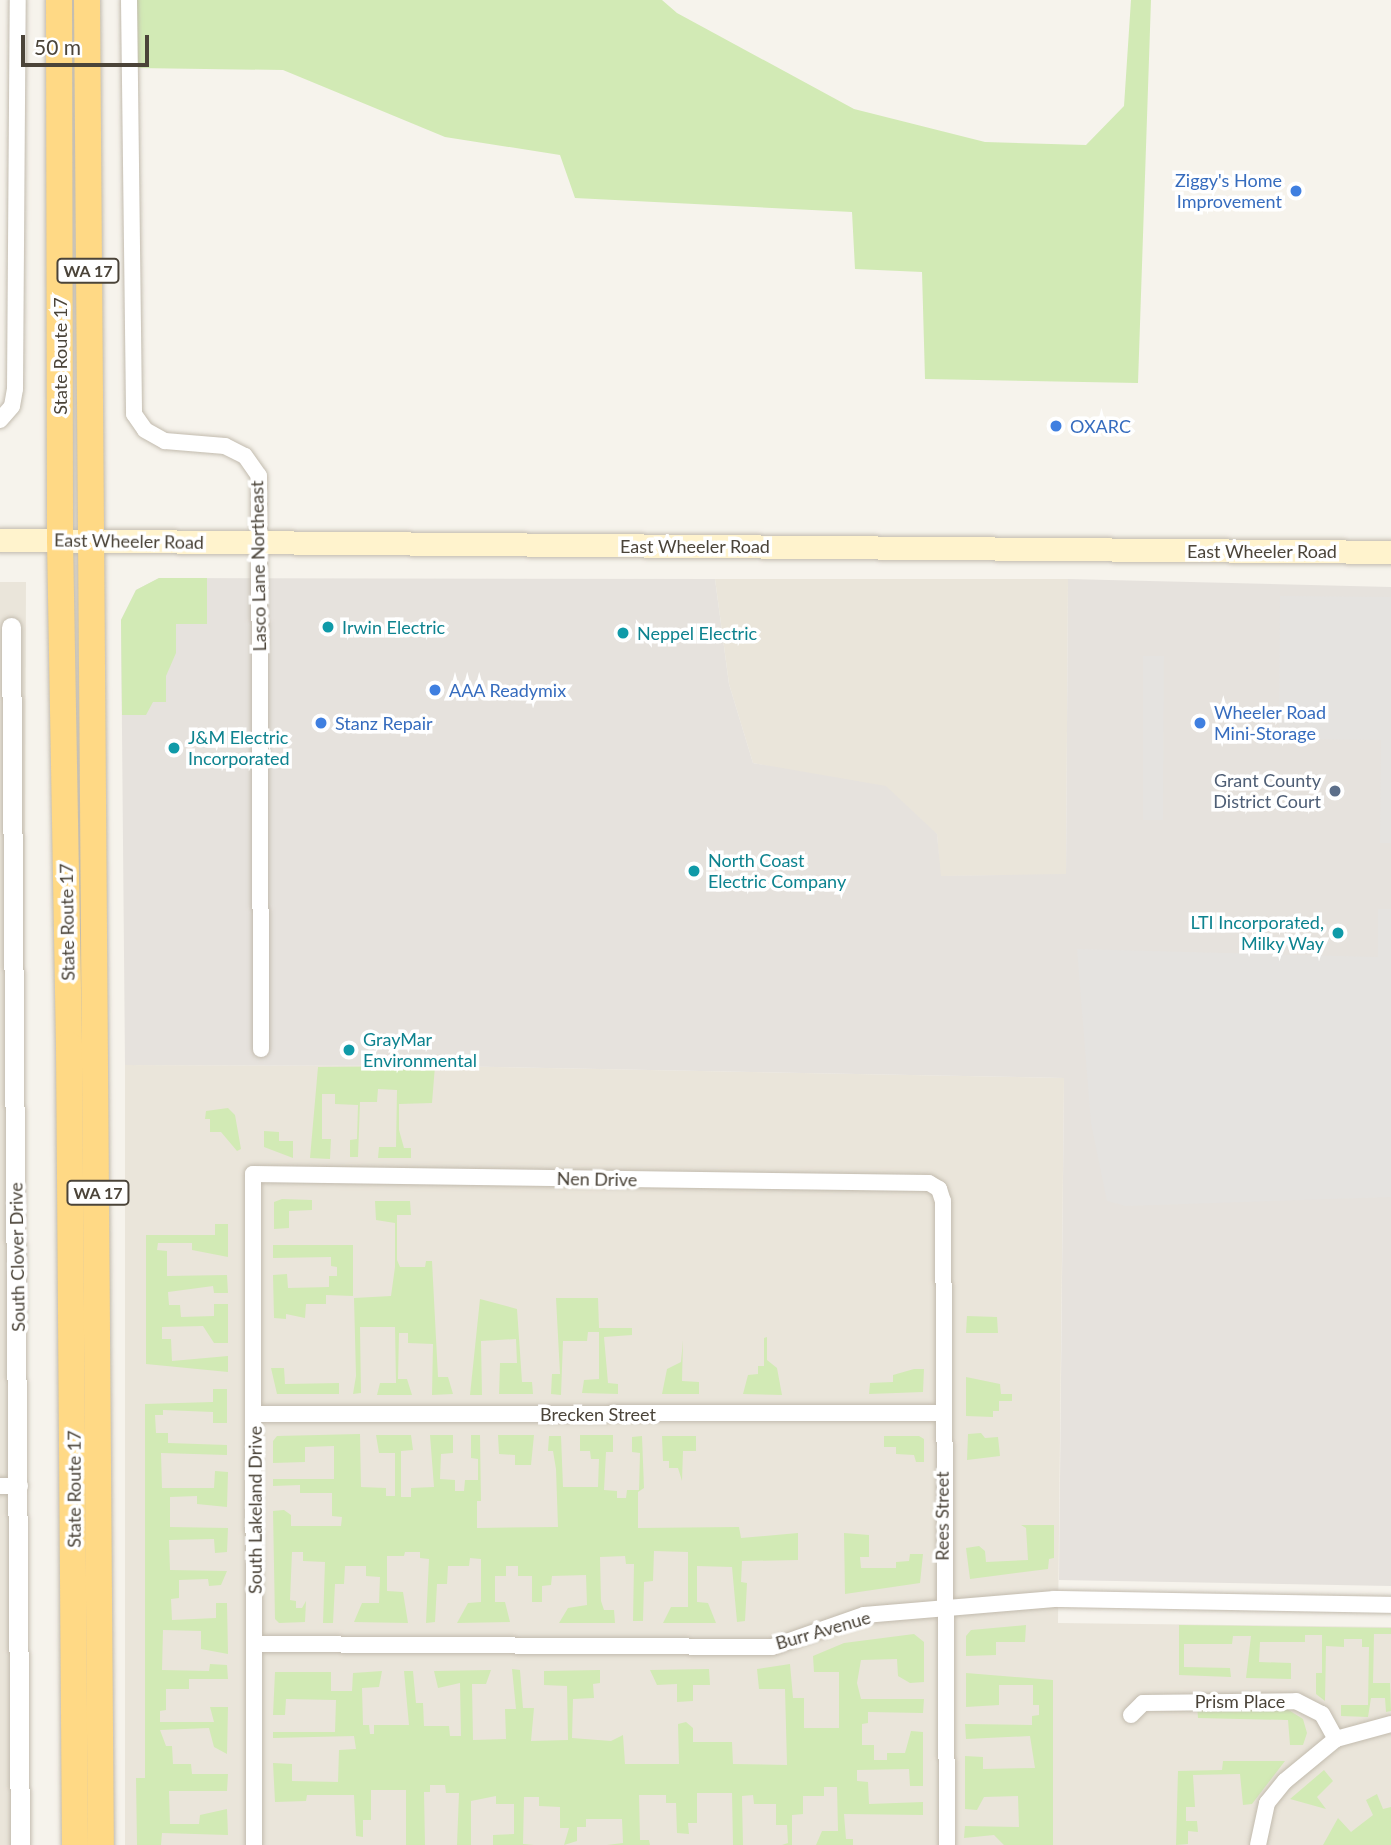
<!DOCTYPE html>
<style>
body{margin:0}
#map{position:relative;width:1391px;height:1845px;overflow:hidden;background:#f6f3ec;font-family:Lato,sans-serif}
div>[style]{position:absolute}
.residential>*{inset:0;background:#eae5da}
.industrial>*{inset:0;background:#e6e2dd}
.green>*{inset:0;background:#d2eab5}
.parking>*{inset:0;background:#e5e3e0}
.roads{filter:drop-shadow(0 0 2px #c2bbae) drop-shadow(0 0 2px #c2bbae)}
.minor>*{height:16px;margin:-8px;padding:0 8px;transform-origin:8px;border-radius:8px;background:#fff}
.tertiary>*{height:19px;margin:-9.5px;padding:0 9.5px;transform-origin:9.5px;border-radius:9.5px;background:#fff}
.secondary>*{height:23px;margin:-11.5px;padding:0 11.5px;transform-origin:11.5px;border-radius:11.5px;background:#fff3cd}
.trunk>*{height:26px;margin:-13px;padding:0 13px;transform-origin:13px;border-radius:13px;background:#ffd985}
.dots>*{width:19px;height:19px;translate:-50% -50%;box-sizing:border-box;border:4px solid #fff;border-radius:50%}
span{translate:-50% -50%;white-space:nowrap;text-align:center;line-height:1.15;-webkit-text-stroke:7px #fff;paint-order:stroke}
.shield-label span{padding:2px 5px;background:#fff;border:2px solid;border-radius:5px;-webkit-text-stroke-width:0}
.shield-label{font-size:16px;color:#4b4439;font-weight:700}
.shop-label{font-size:18px;color:#366cbe}
.right{translate:-100% -50%;text-align:right}
.left{translate:0 -50%;text-align:left}
.street-label{font-size:18px;color:#4b4439}
.culture-label{font-size:18px;color:#0d838f}
.service-label{font-size:18px;color:#4e5e75}
.scale{position:absolute;left:21px;top:35px;width:128px;height:32px;box-sizing:border-box;border:4px solid #4b4439;border-top:0;padding-left:9px;font-size:21px;line-height:24px;white-space:nowrap;color:#4b4439;-webkit-text-stroke:5px #fff;paint-order:stroke}
</style>
<div id="map">
<div class="residential">
<div style="clip-path:polygon(715px 579px,1068px 579px,1066px 875px,940px 876px,937px 834px,782px 769px,753px 763px,729px 684px)"></div>
<div style="clip-path:polygon(0 582px,26px 582px,21px 1845px,0 1845px)"></div>
<div style="clip-path:polygon(125px 1065px,439px 1066px,1064px 1078px,1058px 1623px,1391px 1627px,1391px 1845px,125px 1845px)"></div>
</div>
<div class="industrial">
<div style="clip-path:polygon(159px 578px,715px 579px,729px 684px,753px 763px,886px 786px,937px 834px,941px 876px,1066px 874px,1068px 579px,1391px 587px,1391px 1586px,1059px 1580px,1064px 1078px,439px 1066px,125px 1065px,121px 620px,136px 590px)"></div>
</div>
<div class="green">
<div style="clip-path:polygon(137px 0,662px 0,677px 13px,854px 109px,985px 142px,1086px 145px,1124px 106px,1131px 0,1151px 0,1138px 383px,925px 379px,922px 272px,855px 269px,852px 212px,575px 198px,560px 155px,445px 137px,283px 70px,137px 68px)"></div>
<div style="clip-path:polygon(159px 578px,207px 578px,207px 624px,176px 624px,176px 653px,166px 676px,166px 702px,153px 702px,146px 715px,122px 715px,121px 620px,136px 590px)"></div>
<div style="clip-path:polygon(435px 1066px,432px 1103px,399px 1104px,399px 1130px,404px 1148px,411px 1148px,411px 1158px,378px 1158px,379px 1147px,396px 1147px,397px 1090px,378px 1089px,377px 1102px,360px 1102px,358px 1157px,350px 1157px,350px 1140px,357px 1139px,358px 1105px,335px 1104px,335px 1094px,322px 1094px,322px 1139px,331px 1139px,330px 1159px,310px 1158px,318px 1067px)"></div>
<div style="clip-path:polygon(228px 1108px,235px 1115px,241px 1149px,237px 1151px,221px 1132px,210px 1132px,210px 1119px,205px 1119px,206px 1111px)"></div>
<div style="clip-path:polygon(264px 1131px,279px 1132px,279px 1141px,293px 1141px,293px 1158px,264px 1147px)"></div>
<div style="clip-path:polygon(282px 1199px,312px 1200px,312px 1210px,289px 1211px,289px 1228px,274px 1229px,274px 1202px)"></div>
<div style="clip-path:polygon(375px 1201px,410px 1201px,411px 1215px,397px 1215px,397px 1260px,400px 1267px,425px 1267px,426px 1261px,432px 1261px,438px 1377px,448px 1377px,453px 1394px,432px 1395px,433px 1344px,408px 1343px,408px 1333px,399px 1333px,398px 1379px,407px 1379px,412px 1395px,377px 1395px,380px 1383px,396px 1383px,395px 1327px,360px 1327px,361px 1393px,353px 1394px,356px 1376px,354px 1298px,391px 1296px,395px 1267px,395px 1223px,376px 1220px)"></div>
<div style="clip-path:polygon(215px 1224px,228px 1224px,228px 1257px,192px 1250px,192px 1243px,158px 1243px,157px 1250px,167px 1251px,167px 1276px,227px 1275px,228px 1293px,214px 1293px,213px 1286px,168px 1292px,169px 1305px,180px 1305px,181px 1317px,214px 1316px,214px 1304px,228px 1304px,228px 1343px,214px 1343px,203px 1326px,162px 1327px,162px 1339px,171px 1339px,172px 1361px,228px 1356px,228px 1372px,146px 1364px,146px 1235px,215px 1235px)"></div>
<div style="clip-path:polygon(273px 1245px,353px 1245px,353px 1296px,326px 1295px,326px 1304px,306px 1304px,305px 1318px,286px 1314px,286px 1319px,274px 1318px,273px 1275px,287px 1274px,288px 1288px,329px 1287px,329px 1276px,337px 1276px,337px 1267px,331px 1266px,331px 1257px,273px 1258px)"></div>
<div style="clip-path:polygon(556px 1298px,598px 1298px,599px 1328px,632px 1328px,632px 1335px,604px 1337px,608px 1383px,618px 1384px,618px 1394px,582px 1393px,584px 1380px,599px 1379px,599px 1332px,588px 1332px,587px 1341px,563px 1341px,561px 1395px,551px 1394px,552px 1374px,560px 1374px)"></div>
<div style="clip-path:polygon(480px 1299px,517px 1309px,522px 1382px,532px 1382px,533px 1394px,499px 1394px,500px 1363px,517px 1363px,516px 1339px,481px 1341px,482px 1395px,470px 1395px)"></div>
<div style="clip-path:polygon(967px 1316px,997px 1317px,998px 1333px,966px 1333px)"></div>
<div style="clip-path:polygon(767px 1337px,767px 1360px,777px 1368px,782px 1395px,743px 1394px,748px 1375px,758px 1374px,758px 1366px,764px 1366px,764px 1338px)"></div>
<div style="clip-path:polygon(683px 1340px,682px 1381px,699px 1382px,699px 1394px,662px 1394px,667px 1369px,681px 1362px)"></div>
<div style="clip-path:polygon(271px 1368px,284px 1368px,285px 1384px,339px 1383px,339px 1394px,277px 1394px)"></div>
<div style="clip-path:polygon(914px 1369px,924px 1369px,923px 1392px,869px 1394px,870px 1383px,893px 1382px,893px 1375px)"></div>
<div style="clip-path:polygon(966px 1377px,1000px 1384px,1001px 1394px,1012px 1394px,1012px 1401px,999px 1401px,999px 1411px,993px 1411px,993px 1417px,966px 1416px)"></div>
<div style="clip-path:polygon(213px 1389px,227px 1389px,227px 1423px,213px 1423px,213px 1412px,163px 1410px,163px 1415px,155px 1415px,156px 1433px,168px 1433px,168px 1443px,227px 1445px,227px 1455px,161px 1453px,162px 1488px,214px 1488px,215px 1471px,228px 1472px,227px 1507px,197px 1504px,197px 1496px,170px 1497px,170px 1527px,228px 1528px,227px 1552px,215px 1553px,214px 1539px,169px 1540px,170px 1570px,227px 1571px,221px 1585px,209px 1586px,208px 1579px,179px 1580px,179px 1598px,171px 1599px,172px 1620px,216px 1618px,216px 1603px,227px 1603px,228px 1654px,201px 1649px,201px 1631px,163px 1630px,162px 1670px,209px 1671px,210px 1664px,227px 1665px,228px 1679px,189px 1679px,189px 1689px,166px 1689px,166px 1710px,160px 1711px,160px 1722px,214px 1722px,210px 1707px,228px 1707px,227px 1754px,214px 1747px,209px 1728px,160px 1730px,166px 1746px,172px 1746px,173px 1764px,191px 1764px,192px 1774px,228px 1774px,227px 1791px,169px 1791px,170px 1824px,199px 1824px,200px 1815px,227px 1809px,228px 1835px,162px 1833px,161px 1845px,137px 1845px,136px 1778px,145px 1778px,145px 1404px,213px 1402px)"></div>
<div style="clip-path:polygon(981px 1433px,985px 1438px,998px 1437px,1000px 1456px,967px 1460px,968px 1434px)"></div>
<div style="clip-path:polygon(360px 1434px,361px 1487px,386px 1488px,386px 1496px,395px 1496px,395px 1453px,379px 1453px,376px 1435px,411px 1435px,413px 1450px,401px 1451px,401px 1497px,411px 1497px,411px 1488px,434px 1487px,430px 1435px,453px 1435px,453px 1453px,441px 1454px,440px 1479px,455px 1480px,455px 1491px,464px 1491px,465px 1480px,478px 1480px,478px 1459px,471px 1458px,471px 1435px,480px 1435px,481px 1501px,477px 1501px,477px 1528px,558px 1527px,556px 1469px,553px 1451px,548px 1451px,549px 1436px,561px 1436px,563px 1487px,598px 1487px,599px 1459px,591px 1459px,590px 1451px,580px 1451px,580px 1435px,613px 1435px,613px 1452px,606px 1452px,604px 1490px,617px 1491px,617px 1498px,626px 1498px,627px 1490px,639px 1490px,640px 1453px,632px 1452px,632px 1437px,642px 1436px,644px 1488px,638px 1492px,638px 1528px,739px 1527px,741px 1538px,798px 1533px,798px 1560px,742px 1561px,741px 1582px,747px 1583px,745px 1621px,737px 1622px,732px 1567px,697px 1566px,697px 1602px,708px 1603px,716px 1623px,663px 1623px,671px 1607px,688px 1607px,688px 1552px,654px 1551px,653px 1581px,644px 1582px,643px 1621px,633px 1621px,634px 1564px,626px 1564px,625px 1556px,600px 1557px,601px 1601px,604px 1610px,614px 1610px,615px 1623px,559px 1623px,568px 1608px,587px 1605px,586px 1575px,552px 1576px,551px 1585px,542px 1586px,542px 1602px,532px 1602px,532px 1576px,518px 1576px,518px 1566px,506px 1566px,506px 1576px,495px 1576px,495px 1602px,505px 1602px,510px 1622px,457px 1623px,468px 1603px,481px 1602px,481px 1559px,470px 1558px,469px 1566px,448px 1566px,447px 1584px,437px 1584px,435px 1622px,426px 1623px,429px 1559px,420px 1558px,420px 1552px,405px 1552px,404px 1556px,387px 1556px,387px 1591px,403px 1592px,408px 1623px,354px 1622px,362px 1603px,379px 1603px,380px 1577px,366px 1576px,366px 1566px,345px 1566px,344px 1584px,335px 1584px,333px 1623px,323px 1623px,325px 1562px,303px 1561px,303px 1552px,292px 1552px,290px 1600px,296px 1601px,296px 1608px,302px 1608px,306px 1601px,305px 1622px,279px 1623px,275px 1619px,273px 1511px,284px 1510px,291px 1515px,291px 1526px,341px 1526px,342px 1517px,332px 1516px,332px 1493px,300px 1493px,300px 1485px,273px 1486px,273px 1479px,334px 1479px,334px 1446px,305px 1447px,305px 1462px,273px 1463px,273px 1441px,277px 1436px)"></div>
<div style="clip-path:polygon(498px 1435px,534px 1435px,531px 1465px,515px 1465px,515px 1455px,499px 1454px)"></div>
<div style="clip-path:polygon(662px 1436px,696px 1436px,696px 1451px,683px 1451px,682px 1481px,678px 1468px,669px 1468px,669px 1461px,663px 1461px)"></div>
<div style="clip-path:polygon(884px 1436px,919px 1436px,924px 1439px,924px 1462px,916px 1462px,914px 1455px,896px 1454px,896px 1447px,884px 1447px)"></div>
<div style="clip-path:polygon(1021px 1525px,1054px 1525px,1054px 1558px,1049px 1559px,1048px 1569px,970px 1579px,966px 1548px,979px 1546px,985px 1551px,986px 1562px,1028px 1560px,1026px 1528px)"></div>
<div style="clip-path:polygon(844px 1533px,869px 1535px,869px 1557px,860px 1557px,861px 1568px,896px 1568px,896px 1562px,909px 1561px,910px 1554px,923px 1554px,920px 1583px,845px 1594px)"></div>
<div style="clip-path:polygon(1026px 1625px,1025px 1642px,996px 1642px,996px 1655px,966px 1656px,966px 1636px,971px 1630px)"></div>
<div style="clip-path:polygon(1179px 1625px,1391px 1628px,1391px 1634px,1374px 1634px,1373px 1683px,1390px 1683px,1391px 1711px,1386px 1712px,1385px 1698px,1371px 1698px,1368px 1717px,1341px 1716px,1341px 1705px,1368px 1705px,1369px 1647px,1362px 1647px,1362px 1639px,1344px 1639px,1344px 1647px,1326px 1646px,1325px 1701px,1316px 1694px,1316px 1673px,1322px 1673px,1322px 1635px,1305px 1635px,1305px 1642px,1260px 1642px,1259px 1662px,1291px 1663px,1291px 1679px,1246px 1678px,1251px 1636px,1233px 1636px,1232px 1644px,1184px 1644px,1184px 1667px,1230px 1668px,1231px 1677px,1179px 1675px)"></div>
<div style="clip-path:polygon(914px 1634px,924px 1642px,924px 1682px,910px 1683px,898px 1676px,897px 1659px,861px 1660px,857px 1683px,861px 1699px,924px 1699px,923px 1713px,868px 1712px,868px 1723px,862px 1724px,862px 1745px,874px 1745px,874px 1760px,887px 1760px,887px 1753px,905px 1753px,911px 1731px,923px 1732px,923px 1786px,910px 1786px,909px 1769px,857px 1770px,857px 1781px,868px 1782px,869px 1804px,923px 1802px,923px 1815px,844px 1814px,846px 1839px,853px 1839px,853px 1845px,816px 1845px,822px 1831px,838px 1831px,837px 1787px,824px 1787px,824px 1796px,803px 1796px,803px 1814px,792px 1815px,792px 1845px,782px 1845px,788px 1843px,787px 1825px,776px 1825px,776px 1804px,754px 1804px,753px 1795px,742px 1796px,743px 1845px,733px 1845px,732px 1793px,697px 1793px,697px 1823px,688px 1823px,689px 1834px,677px 1833px,676px 1803px,666px 1803px,666px 1795px,639px 1795px,640px 1840px,649px 1840px,650px 1845px,607px 1845px,623px 1843px,622px 1819px,586px 1819px,586px 1827px,577px 1827px,577px 1841px,564px 1845px,569px 1828px,560px 1828px,560px 1807px,539px 1806px,539px 1797px,524px 1797px,523px 1844px,534px 1845px,493px 1845px,493px 1835px,514px 1834px,514px 1804px,496px 1804px,496px 1796px,471px 1801px,471px 1845px,457px 1845px,459px 1793px,446px 1793px,445px 1785px,430px 1785px,430px 1792px,424px 1792px,425px 1845px,406px 1845px,406px 1790px,371px 1790px,371px 1820px,363px 1820px,363px 1837px,356px 1836px,354px 1795px,307px 1795px,306px 1801px,275px 1802px,273px 1763px,292px 1764px,292px 1781px,338px 1782px,339px 1750px,356px 1749px,354px 1736px,273px 1738px,273px 1732px,335px 1732px,336px 1700px,286px 1699px,285px 1715px,273px 1715px,275px 1672px,331px 1672px,331px 1691px,352px 1691px,353px 1673px,382px 1671px,379px 1687px,362px 1688px,363px 1725px,369px 1725px,370px 1734px,374px 1734px,374px 1725px,409px 1725px,404px 1671px,413px 1671px,416px 1703px,423px 1703px,424px 1726px,449px 1726px,450px 1736px,461px 1736px,460px 1683px,438px 1688px,434px 1671px,491px 1670px,486px 1684px,472px 1684px,473px 1740px,506px 1739px,505px 1709px,516px 1709px,512px 1669px,520px 1670px,523px 1708px,534px 1708px,531px 1741px,568px 1740px,567px 1686px,544px 1685px,544px 1671px,600px 1670px,600px 1683px,593px 1684px,594px 1698px,573px 1699px,572px 1738px,611px 1741px,623px 1735px,625px 1764px,679px 1764px,678px 1724px,686px 1722px,693px 1728px,693px 1742px,732px 1742px,733px 1764px,787px 1765px,785px 1689px,759px 1689px,757px 1669px,790px 1664px,793px 1698px,804px 1698px,804px 1728px,839px 1728px,839px 1672px,814px 1672px,813px 1656px,844px 1643px)"></div>
<div style="clip-path:polygon(709px 1669px,710px 1685px,693px 1685px,693px 1701px,677px 1702px,677px 1684px,657px 1685px,650px 1670px)"></div>
<div style="clip-path:polygon(966px 1673px,1053px 1680px,1053px 1845px,1004px 1845px,994px 1835px,964px 1838px,965px 1826px,1019px 1827px,1018px 1796px,984px 1797px,977px 1810px,965px 1809px,965px 1756px,983px 1757px,983px 1769px,1035px 1768px,1030px 1736px,966px 1739px,965px 1724px,1032px 1725px,1032px 1716px,1039px 1715px,1039px 1705px,1033px 1705px,1033px 1685px,999px 1685px,999px 1705px,966px 1707px)"></div>
<div style="clip-path:polygon(1197px 1705px,1287px 1709px,1303px 1719px,1307px 1733px,1303px 1745px,1290px 1745px,1288px 1720px,1198px 1718px)"></div>
<div style="clip-path:polygon(1223px 1761px,1285px 1761px,1252px 1804px,1243px 1805px,1240px 1774px,1193px 1775px,1195px 1807px,1186px 1807px,1186px 1821px,1197px 1821px,1198px 1832px,1188px 1831px,1188px 1844px,1176px 1845px,1178px 1771px,1222px 1770px)"></div>
<div style="clip-path:polygon(1324px 1770px,1333px 1781px,1317px 1797px,1326px 1809px,1290px 1799px)"></div>
<div style="clip-path:polygon(1377px 1794px,1383px 1809px,1391px 1807px,1391px 1845px,1323px 1845px,1338px 1818px,1351px 1832px,1373px 1815px,1366px 1800px)"></div>
</div>
<div class="parking">
<div style="clip-path:polygon(1280px 596px,1391px 597px,1391px 843px,1380px 843px,1381px 740px,1279px 739px)"></div>
<div style="clip-path:polygon(1143px 656px,1164px 656px,1163px 820px,1143px 820px)"></div>
<div style="clip-path:polygon(1378px 909px,1391px 909px,1391px 1197px,1126px 1206px,1107px 1201px,1091px 1123px,1077px 949px,1378px 957px)"></div>
</div>
<div class="roads">
<div class="minor">
<div style="left:129px;top:0;width:414px;rotate:89.3deg"></div>
<div style="left:134px;top:414px;width:19px;rotate:55deg"></div>
<div style="left:145px;top:430px;width:23px;rotate:29deg"></div>
<div style="left:165px;top:441px;width:60px;rotate:4.8deg"></div>
<div style="left:225px;top:446px;width:22px;rotate:27deg"></div>
<div style="left:245px;top:456px;width:24px;rotate:55deg"></div>
<div style="left:259px;top:476px;width:573px;rotate:89.8deg"></div>
<div style="left:0;top:420px;width:18px;rotate:-49deg"></div>
<div style="left:12px;top:406px;width:17px;rotate:-80deg"></div>
<div style="left:15px;top:389px;width:389px;rotate:-89.6deg"></div>
<div style="left:255px;top:1414px;width:687px;rotate:-0.08deg"></div>
<div style="left:0;top:1486px;width:20px"></div>
<div style="left:254px;top:1644px;width:518px;rotate:0.33deg"></div>
<div style="left:772px;top:1647px;width:97px;rotate:-19.2deg"></div>
<div style="left:864px;top:1615px;width:191px;rotate:-4.8deg"></div>
<div style="left:1054px;top:1599px;width:337px;rotate:1deg"></div>
<div style="left:1131px;top:1715px;width:17px;rotate:-45deg"></div>
<div style="left:1143px;top:1703px;width:153px;rotate:-0.7deg"></div>
<div style="left:1296px;top:1701px;width:29px;rotate:27deg"></div>
<div style="left:1322px;top:1714px;width:29px;rotate:61deg"></div>
<div style="left:254px;top:1845px;width:671px;rotate:-90.09deg"></div>
<div style="left:253px;top:1174px;width:676px;rotate:0.76deg"></div>
<div style="left:929px;top:1183px;width:12px;rotate:31deg"></div>
<div style="left:939px;top:1189px;width:13px;rotate:72deg"></div>
<div style="left:943px;top:1201px;width:644px;rotate:89.64deg"></div>
<div style="left:1258px;top:1845px;width:43px;rotate:-77.9deg"></div>
<div style="left:1267px;top:1803px;width:28px;rotate:-51deg"></div>
<div style="left:1285px;top:1781px;width:66px;rotate:-39.5deg"></div>
<div style="left:1336px;top:1739px;width:57px;rotate:-15.3deg"></div>
</div>
<div class="tertiary">
<div style="left:11px;top:627px;width:1218px;rotate:89.58deg"></div>
</div>
<div class="secondary">
<div style="left:0;top:540px;width:1391px;rotate:0.49deg"></div>
</div>
<div class="trunk">
<div style="left:59px;top:0;width:540px;rotate:89.89deg"></div>
<div style="left:60px;top:540px;width:505px;rotate:88.98deg"></div>
<div style="left:69px;top:1045px;width:800px;rotate:89.57deg"></div>
<div style="left:87px;top:0;width:1845px;rotate:89.57deg"></div>
</div>
</div>
<div class="dots">
<div style="left:1296px;top:191px;background:#3f7fe0"></div>
<div style="left:1056px;top:426px;background:#3f7fe0"></div>
<div style="left:328px;top:627px;background:#0f9aa8"></div>
<div style="left:623px;top:633px;background:#0f9aa8"></div>
<div style="left:435px;top:690px;background:#3f7fe0"></div>
<div style="left:321px;top:723px;background:#3f7fe0"></div>
<div style="left:1200px;top:723px;background:#3f7fe0"></div>
<div style="left:174px;top:748px;background:#0f9aa8"></div>
<div style="left:1335px;top:791px;background:#5c6f8a"></div>
<div style="left:694px;top:871px;background:#0f9aa8"></div>
<div style="left:1338px;top:933px;background:#0f9aa8"></div>
<div style="left:349px;top:1050px;background:#0f9aa8"></div>
</div>
<div class="shield-label">
<span style="left:88px;top:271px">WA 17</span>
<span style="left:98px;top:1193px">WA 17</span>
</div>
<div class="shop-label">
<span class="right" style="left:1282px;top:191px">Ziggy's Home<br>Improvement</span>
<span class="left" style="left:1070px;top:426px">OXARC</span>
<span class="left" style="left:449px;top:690px">AAA Readymix</span>
<span class="left" style="left:1214px;top:723px">Wheeler Road<br>Mini-Storage</span>
<span class="left" style="left:335px;top:723px">Stanz Repair</span>
</div>
<div class="street-label">
<span style="left:60px;top:356px;rotate:-90deg">State Route 17</span>
<span style="left:129px;top:541px;rotate:1deg">East Wheeler Road</span>
<span style="left:695px;top:546px">East Wheeler Road</span>
<span style="left:1262px;top:551px">East Wheeler Road</span>
<span style="left:258px;top:566px;rotate:-91deg">Lasco Lane Northeast</span>
<span style="left:67px;top:922px;rotate:-91deg">State Route 17</span>
<span style="left:597px;top:1179px;rotate:1deg">Nen Drive</span>
<span style="left:17px;top:1257px;rotate:-91deg">South Clover Drive</span>
<span style="left:598px;top:1414px">Brecken Street</span>
<span style="left:74px;top:1489px;rotate:-90deg">State Route 17</span>
<span style="left:255px;top:1510px;rotate:-90deg">South Lakeland Drive</span>
<span style="left:942px;top:1516px;rotate:-90deg">Rees Street</span>
<span style="left:823px;top:1630px;rotate:-16deg">Burr Avenue</span>
<span style="left:1240px;top:1701px">Prism Place</span>
</div>
<div class="culture-label">
<span class="left" style="left:342px;top:627px">Irwin Electric</span>
<span class="left" style="left:637px;top:633px">Neppel Electric</span>
<span class="left" style="left:188px;top:748px">J&amp;M Electric<br>Incorporated</span>
<span class="left" style="left:708px;top:871px">North Coast<br>Electric Company</span>
<span class="right" style="left:1324px;top:933px">LTI Incorporated,<br>Milky Way</span>
<span class="left" style="left:363px;top:1050px">GrayMar<br>Environmental</span>
</div>
<div class="service-label">
<span class="right" style="left:1321px;top:791px">Grant County<br>District Court</span>
</div>
<div class="scale">50 m</div>
</div>
